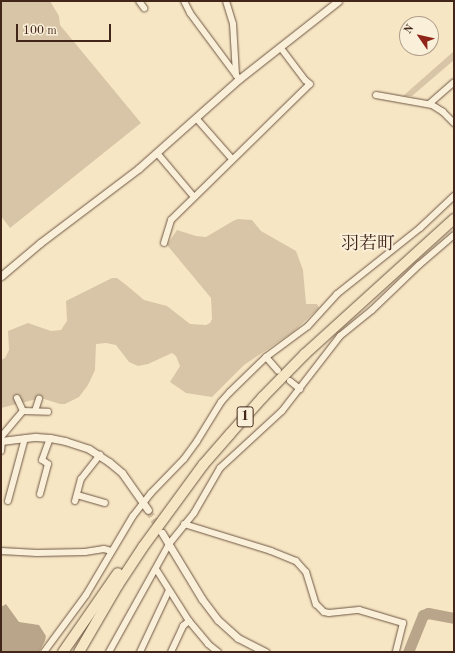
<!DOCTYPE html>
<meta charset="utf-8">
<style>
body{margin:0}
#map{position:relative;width:455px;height:653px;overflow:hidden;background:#f7e6c4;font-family:"Old Standard TT","Noto Serif JP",serif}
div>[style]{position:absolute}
.green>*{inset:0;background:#d8c5a7}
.water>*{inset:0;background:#b9a58a}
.river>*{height:11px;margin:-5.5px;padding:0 5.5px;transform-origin:5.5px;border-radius:5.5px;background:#b9a58a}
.tertiary-tunnel>*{height:7px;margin-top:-3.5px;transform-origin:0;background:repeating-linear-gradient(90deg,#d3c0a2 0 7px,transparent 0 10.5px)}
.roads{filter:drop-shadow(0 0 1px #6e5644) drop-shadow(0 0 1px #6e5644)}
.minor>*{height:6px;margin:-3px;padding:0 3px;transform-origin:3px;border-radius:3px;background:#faefd9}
.tertiary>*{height:7px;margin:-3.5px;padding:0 3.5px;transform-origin:3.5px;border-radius:3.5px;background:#faefd9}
.trunk>*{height:10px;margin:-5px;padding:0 5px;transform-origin:5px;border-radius:5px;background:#f7e6c4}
span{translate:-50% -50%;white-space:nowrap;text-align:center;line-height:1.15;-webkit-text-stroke:3.5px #faefd9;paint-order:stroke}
.shield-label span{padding:1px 3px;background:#faefd9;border:1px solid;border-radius:3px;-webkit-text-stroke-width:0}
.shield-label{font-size:15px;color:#412619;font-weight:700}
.quarter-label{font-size:18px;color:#412619}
.frame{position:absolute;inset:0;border:2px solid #412619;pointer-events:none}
.north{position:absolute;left:399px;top:16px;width:40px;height:40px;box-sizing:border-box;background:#faefd9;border:1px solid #b09f8c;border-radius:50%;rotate:304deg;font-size:11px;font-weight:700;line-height:16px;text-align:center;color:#412619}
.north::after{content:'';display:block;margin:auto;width:14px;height:18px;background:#8f2418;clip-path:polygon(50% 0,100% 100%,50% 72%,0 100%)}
.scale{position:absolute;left:16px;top:24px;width:95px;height:18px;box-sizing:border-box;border:2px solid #412619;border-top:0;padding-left:5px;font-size:12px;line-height:14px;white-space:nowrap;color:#412619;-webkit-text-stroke:3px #faefd9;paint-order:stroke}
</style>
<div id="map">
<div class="green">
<div style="clip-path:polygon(1px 1px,50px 1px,59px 16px,60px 25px,141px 123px,10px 228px,1px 216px)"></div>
<div style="clip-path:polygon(454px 51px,454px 60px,412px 96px,403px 96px)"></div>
<div style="clip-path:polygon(238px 219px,252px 220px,261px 231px,296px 251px,303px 270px,306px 304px,317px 304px,319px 308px,293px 332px,244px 365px,212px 397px,186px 393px,170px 382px,180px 366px,176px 356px,172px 353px,148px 364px,138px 366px,129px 362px,116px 345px,106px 343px,96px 344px,95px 370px,88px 385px,79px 397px,65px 404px,60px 404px,41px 398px,1px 408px,1px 360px,5px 358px,9px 350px,8px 331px,28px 323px,51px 331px,61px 330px,67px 321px,66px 301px,112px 278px,117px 278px,125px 284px,144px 300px,167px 306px,190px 324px,206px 325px,210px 323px,212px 319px,211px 298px,167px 245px,177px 230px,196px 236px,206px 237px,233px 221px)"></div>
</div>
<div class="water">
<div style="clip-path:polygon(6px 604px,19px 622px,39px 625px,46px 636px,45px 641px,39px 652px,1px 652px,1px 607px)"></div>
</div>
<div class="river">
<div style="left:408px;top:652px;width:40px;rotate:-68deg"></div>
<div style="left:423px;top:615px;width:5px;rotate:-22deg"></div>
<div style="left:428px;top:613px;width:26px;rotate:11deg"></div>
</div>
<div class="tertiary-tunnel">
<div style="left:148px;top:510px;width:22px;rotate:58deg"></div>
</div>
<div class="roads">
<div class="minor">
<div style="left:139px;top:1px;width:9px;rotate:54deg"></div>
<div style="left:184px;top:1px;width:13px;rotate:63deg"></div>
<div style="left:190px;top:13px;width:82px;rotate:53.4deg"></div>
<div style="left:226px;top:1px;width:24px;rotate:73deg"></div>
<div style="left:233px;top:24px;width:51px;rotate:86.6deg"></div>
<div style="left:376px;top:95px;width:57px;rotate:10.1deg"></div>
<div style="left:432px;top:105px;width:13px;rotate:32deg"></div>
<div style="left:443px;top:112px;width:16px;rotate:45deg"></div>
<div style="left:429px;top:104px;width:33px;rotate:-41deg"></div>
<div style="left:196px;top:118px;width:55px;rotate:48.7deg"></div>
<div style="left:157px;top:153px;width:57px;rotate:49.9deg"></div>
<div style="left:164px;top:243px;width:24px;rotate:-73deg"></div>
<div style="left:171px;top:220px;width:194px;rotate:-44.4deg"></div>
<div style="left:310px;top:84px;width:6px;rotate:-141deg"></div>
<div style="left:305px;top:80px;width:41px;rotate:-127.1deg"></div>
<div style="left:266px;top:357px;width:18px;rotate:49deg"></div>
<div style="left:290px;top:381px;width:13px;rotate:39deg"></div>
<div style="left:17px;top:398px;width:14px;rotate:65deg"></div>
<div style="left:35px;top:411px;width:13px;rotate:-72deg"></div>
<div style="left:1px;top:437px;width:34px;rotate:-50deg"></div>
<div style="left:23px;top:411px;width:25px;rotate:2deg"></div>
<div style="left:1px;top:451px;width:10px;rotate:-84deg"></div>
<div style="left:40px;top:494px;width:31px;rotate:-75deg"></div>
<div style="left:48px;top:464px;width:7px;rotate:-146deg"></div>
<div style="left:42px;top:460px;width:23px;rotate:-70deg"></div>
<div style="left:77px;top:495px;width:29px;rotate:16deg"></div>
<div style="left:8px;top:501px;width:65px;rotate:-74.9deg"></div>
<div style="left:75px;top:501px;width:23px;rotate:-75deg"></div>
<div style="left:81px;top:479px;width:31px;rotate:-52deg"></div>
<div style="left:184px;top:524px;width:91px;rotate:17.2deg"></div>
<div style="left:271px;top:551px;width:27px;rotate:22deg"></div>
<div style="left:296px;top:561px;width:15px;rotate:48deg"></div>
<div style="left:306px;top:572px;width:34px;rotate:73deg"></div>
<div style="left:316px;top:604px;width:11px;rotate:45deg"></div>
<div style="left:324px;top:612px;width:5px;rotate:11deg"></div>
<div style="left:329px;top:613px;width:30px;rotate:-6deg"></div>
<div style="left:359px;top:610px;width:46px;rotate:16.5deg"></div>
<div style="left:403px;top:623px;width:30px;rotate:104deg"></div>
<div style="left:1px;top:551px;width:36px;rotate:3deg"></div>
<div style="left:37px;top:553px;width:48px;rotate:-1.2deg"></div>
<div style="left:85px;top:552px;width:19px;rotate:-9deg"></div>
<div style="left:104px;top:549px;width:7px;rotate:16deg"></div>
<div style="left:156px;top:569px;width:62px;rotate:57.6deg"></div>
<div style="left:189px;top:621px;width:30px;rotate:50deg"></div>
<div style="left:208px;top:644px;width:13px;rotate:39deg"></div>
<div style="left:44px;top:652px;width:71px;rotate:-53.6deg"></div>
<div style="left:86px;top:595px;width:92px;rotate:-59.3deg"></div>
<div style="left:133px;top:516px;width:29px;rotate:-52deg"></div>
<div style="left:151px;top:493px;width:47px;rotate:-45.9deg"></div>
<div style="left:184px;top:459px;width:22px;rotate:-54deg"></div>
<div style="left:197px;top:441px;width:46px;rotate:-58.4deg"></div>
<div style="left:221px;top:402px;width:13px;rotate:-48deg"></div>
<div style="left:230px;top:392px;width:50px;rotate:-44.2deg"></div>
<div style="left:266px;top:357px;width:52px;rotate:-36.4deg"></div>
<div style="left:308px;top:326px;width:43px;rotate:-47.8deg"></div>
<div style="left:337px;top:294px;width:106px;rotate:-38.5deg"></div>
<div style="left:420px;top:228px;width:47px;rotate:-43.3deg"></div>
<div style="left:109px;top:652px;width:124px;rotate:-60.9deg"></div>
<div style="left:169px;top:544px;width:40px;rotate:-51deg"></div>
<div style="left:194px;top:513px;width:52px;rotate:-60deg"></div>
<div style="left:220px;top:468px;width:84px;rotate:-42.6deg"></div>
<div style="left:282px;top:411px;width:95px;rotate:-52.3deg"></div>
<div style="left:340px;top:336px;width:41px;rotate:-39.1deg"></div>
<div style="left:372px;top:310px;width:65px;rotate:-43.8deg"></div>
<div style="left:419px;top:265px;width:46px;rotate:-40.6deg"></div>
<div style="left:140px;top:652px;width:68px;rotate:-64.9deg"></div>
<div style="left:171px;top:652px;width:29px;rotate:-65deg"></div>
<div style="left:183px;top:626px;width:8px;rotate:-40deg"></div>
</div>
<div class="tertiary">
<div style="left:1px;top:276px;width:51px;rotate:-40.2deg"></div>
<div style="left:40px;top:243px;width:124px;rotate:-37.1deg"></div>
<div style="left:139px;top:168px;width:134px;rotate:-41.7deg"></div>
<div style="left:239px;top:79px;width:126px;rotate:-38.2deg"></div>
<div style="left:1px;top:441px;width:35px;rotate:-7deg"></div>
<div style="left:36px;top:437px;width:14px;rotate:4deg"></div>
<div style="left:50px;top:438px;width:15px;rotate:11deg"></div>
<div style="left:65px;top:441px;width:25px;rotate:18deg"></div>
<div style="left:89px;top:449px;width:24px;rotate:33deg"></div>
<div style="left:109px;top:462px;width:17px;rotate:40deg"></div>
<div style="left:122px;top:473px;width:45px;rotate:54.9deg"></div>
<div style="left:162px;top:533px;width:77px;rotate:58.8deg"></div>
<div style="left:202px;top:599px;width:26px;rotate:53deg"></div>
<div style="left:218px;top:620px;width:27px;rotate:42deg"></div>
<div style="left:238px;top:638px;width:31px;rotate:27deg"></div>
</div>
<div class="trunk">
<div style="left:63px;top:652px;width:96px;rotate:-55.2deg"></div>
<div style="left:79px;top:652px;width:78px;rotate:-59.8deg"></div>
<div style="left:118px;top:585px;width:45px;rotate:-56.7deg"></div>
<div style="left:143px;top:547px;width:102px;rotate:-53.8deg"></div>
<div style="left:203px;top:465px;width:41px;rotate:-48.9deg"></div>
<div style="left:230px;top:434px;width:50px;rotate:-48.3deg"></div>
<div style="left:263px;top:397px;width:60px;rotate:-45.7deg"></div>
<div style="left:305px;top:354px;width:201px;rotate:-42.2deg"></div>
</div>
</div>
<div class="shield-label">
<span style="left:245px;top:417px">1</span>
</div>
<div class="quarter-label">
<span style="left:368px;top:244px">羽若町</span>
</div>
<div class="frame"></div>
<div class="north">N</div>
<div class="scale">100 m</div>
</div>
